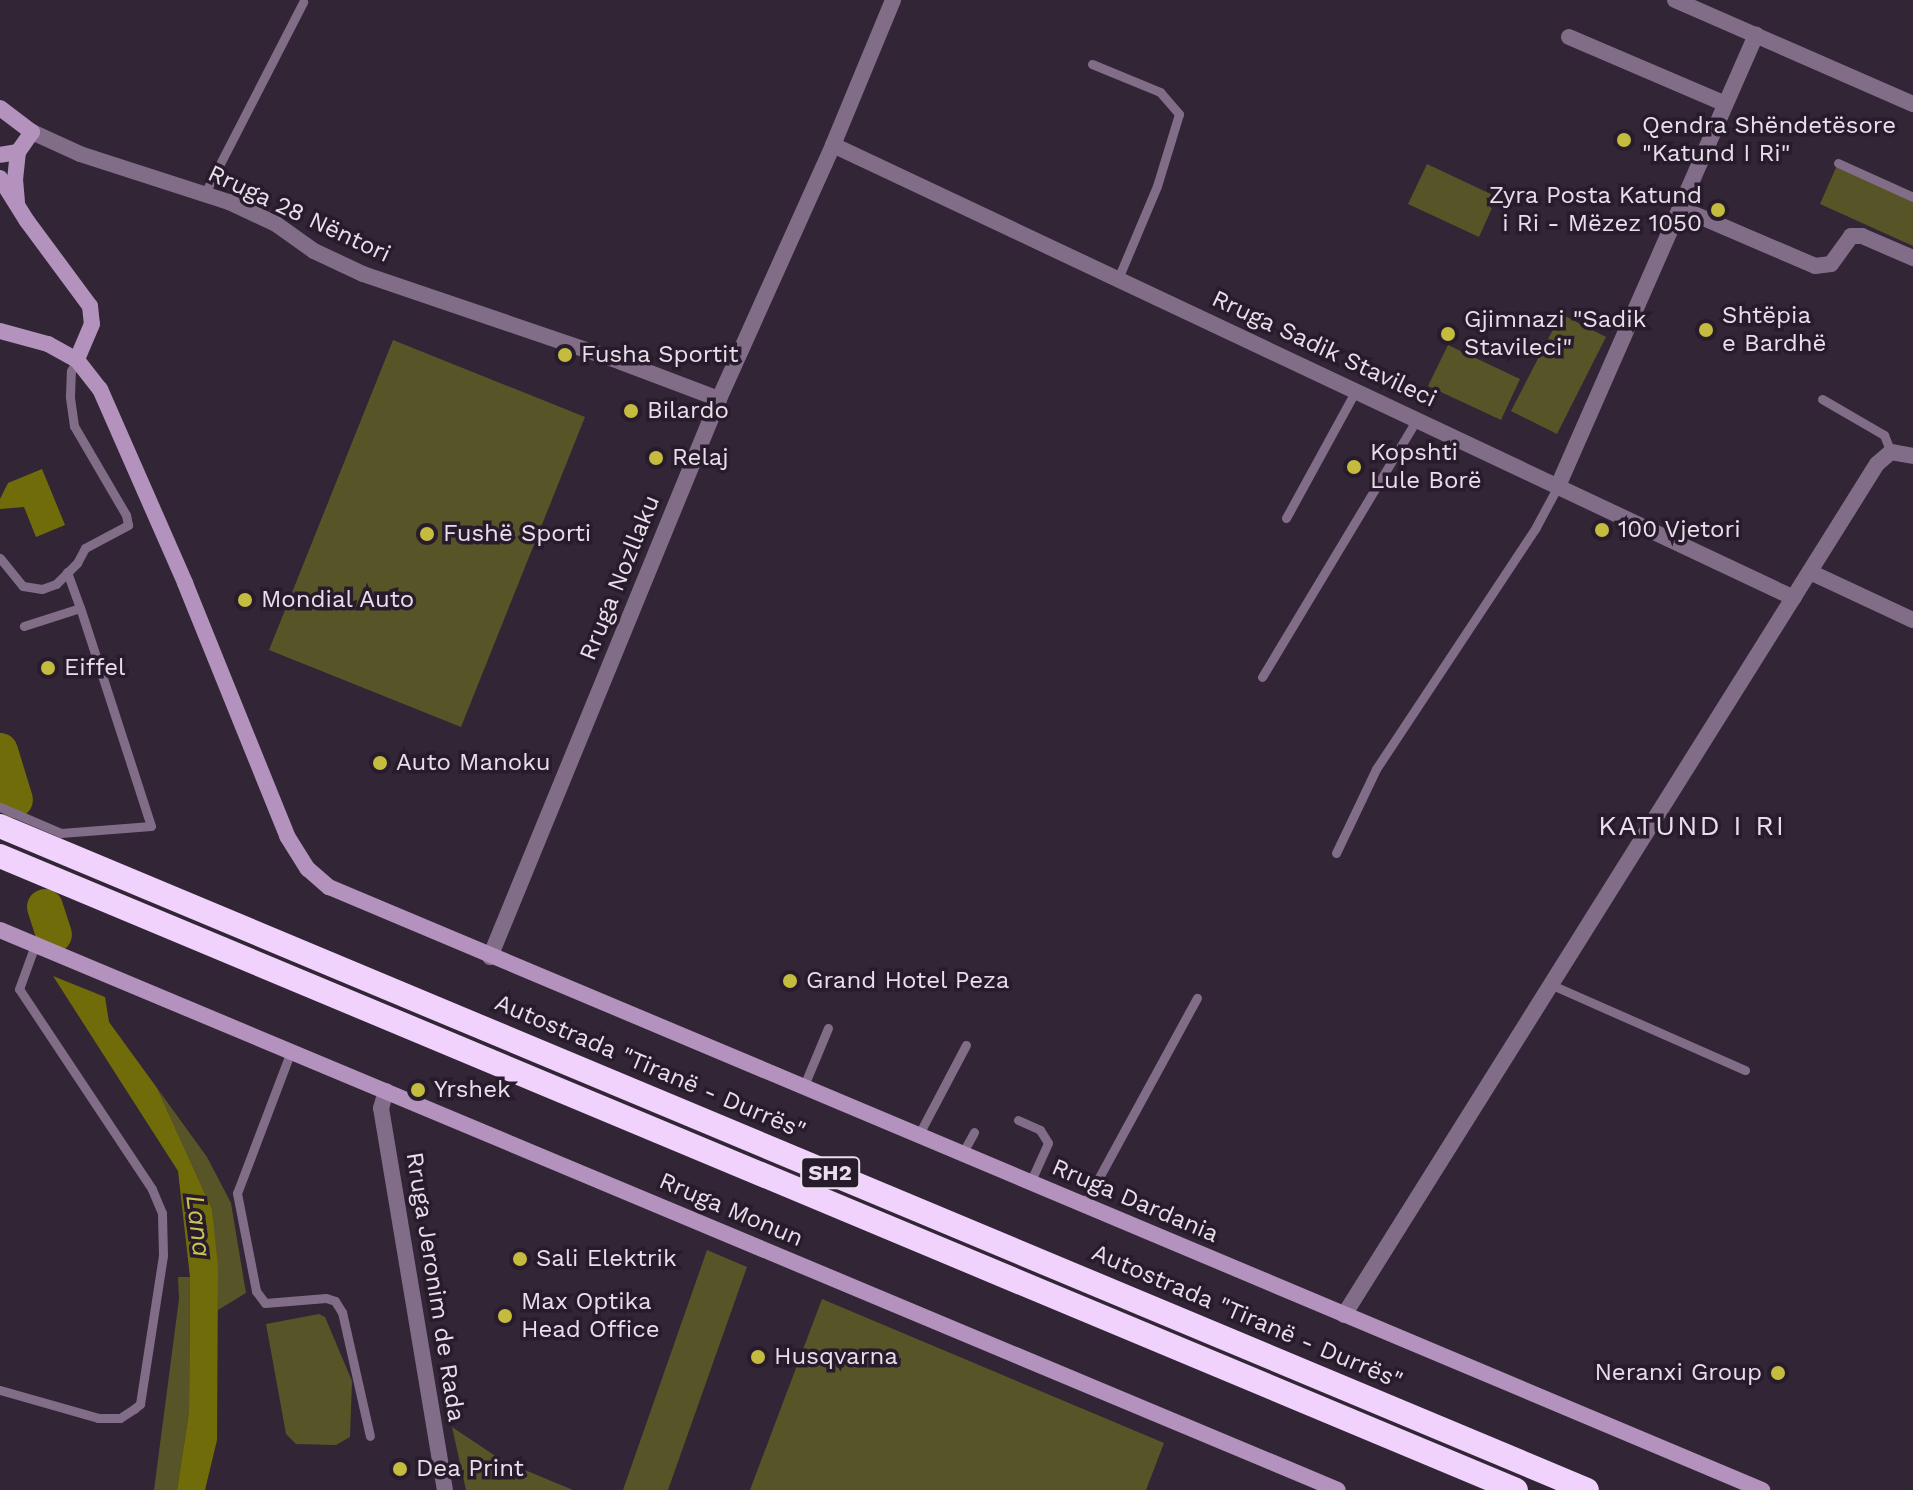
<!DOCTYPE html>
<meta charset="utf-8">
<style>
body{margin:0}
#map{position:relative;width:1913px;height:1490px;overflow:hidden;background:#322536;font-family:"Work Sans",sans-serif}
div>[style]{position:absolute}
.green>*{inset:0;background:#575427}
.water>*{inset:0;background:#716c0a}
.river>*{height:36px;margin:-18px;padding:0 18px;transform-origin:18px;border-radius:18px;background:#716c0a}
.lane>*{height:9px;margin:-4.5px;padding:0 4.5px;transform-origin:4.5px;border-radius:4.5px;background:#826d89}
.street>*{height:16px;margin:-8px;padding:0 8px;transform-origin:8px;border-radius:8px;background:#826d89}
.secondary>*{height:16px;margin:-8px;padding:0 8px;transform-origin:8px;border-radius:8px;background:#b392be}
.highway>*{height:24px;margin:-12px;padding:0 12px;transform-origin:12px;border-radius:12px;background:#f1d2fc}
.dots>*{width:22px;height:22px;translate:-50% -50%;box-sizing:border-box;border:4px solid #281c2c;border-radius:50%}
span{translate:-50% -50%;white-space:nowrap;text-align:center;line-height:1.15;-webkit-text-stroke:7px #281c2c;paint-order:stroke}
.shield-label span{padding:2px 6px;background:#281c2c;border:2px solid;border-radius:6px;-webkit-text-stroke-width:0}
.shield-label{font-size:22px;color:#e8dfeb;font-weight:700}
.poi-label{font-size:24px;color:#e8dfeb}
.left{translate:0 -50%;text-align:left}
.right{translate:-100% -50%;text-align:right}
.street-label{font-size:24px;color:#e8dfeb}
.water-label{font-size:26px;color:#cdc652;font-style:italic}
.quarter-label{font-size:28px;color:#e8dfeb;letter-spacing:2px}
</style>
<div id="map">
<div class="green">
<div style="clip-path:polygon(1838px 163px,1913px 197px,1913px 246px,1820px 204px)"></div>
<div style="clip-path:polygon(1427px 164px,1497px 197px,1479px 237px,1408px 204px)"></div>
<div style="clip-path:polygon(1561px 314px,1606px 337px,1557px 434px,1511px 411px)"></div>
<div style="clip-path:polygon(393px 340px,585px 417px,461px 727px,269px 650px)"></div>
<div style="clip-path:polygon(1448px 345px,1520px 379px,1501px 420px,1428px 386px)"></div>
<div style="clip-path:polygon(157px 1088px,207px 1157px,231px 1203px,246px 1293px,218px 1310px,212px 1209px)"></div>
<div style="clip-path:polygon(707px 1250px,747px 1267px,668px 1490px,623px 1490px)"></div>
<div style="clip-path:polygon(178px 1277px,190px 1277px,189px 1412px,177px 1490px,154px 1490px,179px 1299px)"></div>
<div style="clip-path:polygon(822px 1299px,1164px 1443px,1146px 1490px,750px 1490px)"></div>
<div style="clip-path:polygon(319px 1314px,325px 1317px,352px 1381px,350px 1437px,336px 1445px,296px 1444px,286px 1434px,266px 1324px)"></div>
<div style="clip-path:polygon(452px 1427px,503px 1461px,573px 1490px,466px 1490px)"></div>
</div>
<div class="water">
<div style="clip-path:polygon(42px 469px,65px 525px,36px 537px,24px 507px,0 509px,0 499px,8px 483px)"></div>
<div style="clip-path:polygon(53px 976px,105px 997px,109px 1022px,157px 1088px,212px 1209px,218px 1268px,217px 1440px,205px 1490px,177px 1490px,189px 1412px,190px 1277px,178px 1171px)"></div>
</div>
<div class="river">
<div style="left:0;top:751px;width:51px;rotate:73deg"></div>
<div style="left:45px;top:907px;width:29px;rotate:72deg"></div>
</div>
<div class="lane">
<div style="left:1092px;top:64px;width:74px;rotate:22.4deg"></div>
<div style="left:1160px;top:92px;width:29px;rotate:49deg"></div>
<div style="left:1179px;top:114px;width:75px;rotate:107deg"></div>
<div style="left:1157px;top:186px;width:101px;rotate:112.8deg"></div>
<div style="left:1838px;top:163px;width:82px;rotate:24.4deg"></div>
<div style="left:205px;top:193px;width:215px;rotate:-62.8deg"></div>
<div style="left:1822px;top:399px;width:72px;rotate:30.1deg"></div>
<div style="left:1884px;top:435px;width:18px;rotate:68deg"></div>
<div style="left:1286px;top:518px;width:146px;rotate:-61.3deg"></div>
<div style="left:0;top:558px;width:36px;rotate:51deg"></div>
<div style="left:23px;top:586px;width:19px;rotate:9deg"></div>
<div style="left:42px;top:589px;width:15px;rotate:-20deg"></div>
<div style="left:56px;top:584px;width:30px;rotate:-45deg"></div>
<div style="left:77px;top:563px;width:17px;rotate:-62deg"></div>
<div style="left:85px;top:548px;width:49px;rotate:-28.1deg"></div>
<div style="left:128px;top:525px;width:10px;rotate:-101deg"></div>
<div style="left:126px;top:515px;width:103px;rotate:-120.3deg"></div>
<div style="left:74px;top:426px;width:30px;rotate:-98deg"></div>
<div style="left:70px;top:396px;width:25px;rotate:-88deg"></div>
<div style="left:71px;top:371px;width:13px;rotate:-61deg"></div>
<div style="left:67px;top:572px;width:38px;rotate:70deg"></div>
<div style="left:1262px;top:677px;width:301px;rotate:-59deg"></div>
<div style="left:0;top:807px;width:66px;rotate:23.1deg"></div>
<div style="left:61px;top:833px;width:90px;rotate:-4.4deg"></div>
<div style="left:151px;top:826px;width:229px;rotate:-108deg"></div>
<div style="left:80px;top:608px;width:59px;rotate:162.2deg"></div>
<div style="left:1336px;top:853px;width:93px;rotate:-64.5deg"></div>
<div style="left:1376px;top:769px;width:290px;rotate:-56.5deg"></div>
<div style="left:1536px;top:527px;width:47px;rotate:-61.8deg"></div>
<div style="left:1552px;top:985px;width:211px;rotate:23.8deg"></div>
<div style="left:291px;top:1051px;width:152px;rotate:110.8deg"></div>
<div style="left:237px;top:1193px;width:100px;rotate:79deg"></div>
<div style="left:256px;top:1291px;width:15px;rotate:53deg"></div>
<div style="left:265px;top:1303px;width:61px;rotate:-4.7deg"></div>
<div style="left:326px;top:1298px;width:9px;rotate:18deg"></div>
<div style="left:335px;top:1301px;width:13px;rotate:58deg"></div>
<div style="left:342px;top:1312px;width:127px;rotate:77.3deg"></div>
<div style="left:803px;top:1088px;width:65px;rotate:-67.4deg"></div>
<div style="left:1018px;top:1120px;width:24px;rotate:24deg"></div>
<div style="left:1040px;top:1130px;width:15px;rotate:58deg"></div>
<div style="left:1048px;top:1143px;width:44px;rotate:114.2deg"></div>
<div style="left:918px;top:1136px;width:103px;rotate:-62.2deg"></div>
<div style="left:962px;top:1154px;width:25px;rotate:-61deg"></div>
<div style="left:1084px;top:1205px;width:236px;rotate:-61.4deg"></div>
<div style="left:0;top:1390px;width:102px;rotate:15.9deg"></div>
<div style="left:98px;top:1418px;width:22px"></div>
<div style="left:120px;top:1418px;width:17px;rotate:-33deg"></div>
<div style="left:134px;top:1409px;width:8px;rotate:-40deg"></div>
<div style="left:140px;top:1404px;width:151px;rotate:-81.2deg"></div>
<div style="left:163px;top:1255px;width:42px;rotate:-91.4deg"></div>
<div style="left:162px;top:1213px;width:26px;rotate:-113deg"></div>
<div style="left:152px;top:1189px;width:240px;rotate:-123.6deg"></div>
<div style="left:19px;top:989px;width:47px;rotate:-70deg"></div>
</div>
<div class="street">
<div style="left:1675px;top:0;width:260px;rotate:23.6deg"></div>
<div style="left:1569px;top:37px;width:170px;rotate:23.2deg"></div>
<div style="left:32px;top:132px;width:53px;rotate:24.6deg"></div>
<div style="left:80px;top:154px;width:157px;rotate:17.9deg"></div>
<div style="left:229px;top:202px;width:52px;rotate:25.1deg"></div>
<div style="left:276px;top:224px;width:47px;rotate:35.4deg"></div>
<div style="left:314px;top:251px;width:54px;rotate:25.1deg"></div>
<div style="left:363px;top:274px;width:273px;rotate:18.8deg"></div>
<div style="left:621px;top:362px;width:105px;rotate:20.7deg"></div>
<div style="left:833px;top:145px;width:1062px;rotate:25.24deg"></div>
<div style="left:1680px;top:208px;width:147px;rotate:23.2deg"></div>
<div style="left:1815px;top:266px;width:16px;rotate:-7deg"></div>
<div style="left:1831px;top:264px;width:34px;rotate:-54deg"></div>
<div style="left:1851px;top:236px;width:11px"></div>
<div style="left:1862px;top:236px;width:56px;rotate:23.3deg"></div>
<div style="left:1558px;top:486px;width:493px;rotate:-66.3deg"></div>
<div style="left:1810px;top:572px;width:114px;rotate:25deg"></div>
<div style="left:490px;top:957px;width:603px;rotate:-67.69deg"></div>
<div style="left:719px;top:399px;width:278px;rotate:-65.8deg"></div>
<div style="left:833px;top:145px;width:157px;rotate:-67.5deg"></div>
<div style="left:386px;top:1091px;width:18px;rotate:106deg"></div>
<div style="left:381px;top:1108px;width:387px;rotate:80.5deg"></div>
<div style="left:1344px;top:1315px;width:1004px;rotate:-57.94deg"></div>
<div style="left:1877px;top:464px;width:18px;rotate:-41deg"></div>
<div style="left:1891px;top:452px;width:22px;rotate:10deg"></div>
</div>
<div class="secondary">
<div style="left:0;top:108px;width:40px;rotate:37deg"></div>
<div style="left:32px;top:132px;width:24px;rotate:125deg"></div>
<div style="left:18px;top:152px;width:18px;rotate:171deg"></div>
<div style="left:0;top:178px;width:51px;rotate:57.9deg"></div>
<div style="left:27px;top:221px;width:106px;rotate:53.5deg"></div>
<div style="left:90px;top:306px;width:18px;rotate:84deg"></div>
<div style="left:92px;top:324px;width:39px;rotate:113deg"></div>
<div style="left:17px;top:202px;width:22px;rotate:-95deg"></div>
<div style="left:15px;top:180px;width:28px;rotate:-84deg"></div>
<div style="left:0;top:331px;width:50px;rotate:15.2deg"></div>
<div style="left:48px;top:344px;width:33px;rotate:29deg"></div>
<div style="left:77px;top:360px;width:37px;rotate:52deg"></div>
<div style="left:100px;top:389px;width:212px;rotate:66.3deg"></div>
<div style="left:185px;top:583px;width:273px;rotate:68deg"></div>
<div style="left:287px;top:836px;width:39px;rotate:58deg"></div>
<div style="left:308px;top:869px;width:28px;rotate:41deg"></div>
<div style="left:329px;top:887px;width:1555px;rotate:22.82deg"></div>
<div style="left:0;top:930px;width:1450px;rotate:22.71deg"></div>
</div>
<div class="highway">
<div style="left:0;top:826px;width:1720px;rotate:22.7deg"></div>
<div style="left:0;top:856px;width:1643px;rotate:22.69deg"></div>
</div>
<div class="dots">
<div style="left:1624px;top:140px;background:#c4bc3e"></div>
<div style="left:1718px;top:210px;background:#c4bc3e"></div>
<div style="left:1706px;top:330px;background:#c4bc3e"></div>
<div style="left:1448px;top:334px;background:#c4bc3e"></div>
<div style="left:565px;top:355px;background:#c4bc3e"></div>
<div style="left:631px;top:411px;background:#c4bc3e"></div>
<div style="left:656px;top:458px;background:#c4bc3e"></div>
<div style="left:1354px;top:467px;background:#c4bc3e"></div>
<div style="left:1602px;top:530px;background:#c4bc3e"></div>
<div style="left:427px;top:534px;background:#c4bc3e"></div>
<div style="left:245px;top:600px;background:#c4bc3e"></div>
<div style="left:48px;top:668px;background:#c4bc3e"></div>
<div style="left:380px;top:763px;background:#c4bc3e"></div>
<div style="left:790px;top:981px;background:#c4bc3e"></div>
<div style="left:418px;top:1090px;background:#c4bc3e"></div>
<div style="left:520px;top:1259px;background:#c4bc3e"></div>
<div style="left:505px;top:1316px;background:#c4bc3e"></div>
<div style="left:758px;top:1357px;background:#c4bc3e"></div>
<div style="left:1778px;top:1373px;background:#c4bc3e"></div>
<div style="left:400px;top:1469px;background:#c4bc3e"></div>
</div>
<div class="shield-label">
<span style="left:830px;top:1173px">SH2</span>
</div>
<div class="poi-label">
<span class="left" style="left:1642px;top:140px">Qendra Shëndetësore<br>"Katund I Ri"</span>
<span class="right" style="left:1702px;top:210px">Zyra Posta Katund<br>i Ri - Mëzez 1050</span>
<span class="left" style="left:1722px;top:330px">Shtëpia<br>e Bardhë</span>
<span class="left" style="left:1464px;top:334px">Gjimnazi "Sadik<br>Stavileci"</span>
<span class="left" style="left:581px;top:355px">Fusha Sportit</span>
<span class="left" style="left:647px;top:411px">Bilardo</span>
<span class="left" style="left:1370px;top:467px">Kopshti<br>Lule Borë</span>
<span class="left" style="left:672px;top:458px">Relaj</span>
<span class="left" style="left:1618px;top:530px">100 Vjetori</span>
<span class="left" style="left:443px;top:534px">Fushë Sporti</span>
<span class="left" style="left:261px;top:600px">Mondial Auto</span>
<span class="left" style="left:64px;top:668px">Eiffel</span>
<span class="left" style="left:396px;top:763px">Auto Manoku</span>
<span class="left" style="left:806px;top:981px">Grand Hotel Peza</span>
<span class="left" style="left:434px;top:1090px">Yrshek</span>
<span class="left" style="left:536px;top:1259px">Sali Elektrik</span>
<span class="left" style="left:521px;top:1316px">Max Optika<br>Head Office</span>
<span class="left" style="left:774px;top:1357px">Husqvarna</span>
<span class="right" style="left:1762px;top:1373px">Neranxi Group</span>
<span class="left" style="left:416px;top:1469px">Dea Print</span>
</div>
<div class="street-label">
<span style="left:299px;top:214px;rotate:25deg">Rruga 28 Nëntori</span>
<span style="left:1324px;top:349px;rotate:25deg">Rruga Sadik Stavileci</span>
<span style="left:620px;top:578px;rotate:-68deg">Rruga Nozllaku</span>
<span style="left:650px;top:1067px;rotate:23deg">Autostrada "Tiranë - Durrës"</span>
<span style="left:1135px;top:1201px;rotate:23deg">Rruga Dardania</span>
<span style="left:731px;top:1210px;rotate:23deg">Rruga Monun</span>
<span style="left:435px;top:1287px;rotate:81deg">Rruga Jeronim de Rada</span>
<span style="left:1247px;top:1317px;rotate:23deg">Autostrada "Tiranë - Durrës"</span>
</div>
<div class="water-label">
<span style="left:198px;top:1226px;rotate:83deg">Lana</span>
</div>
<div class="quarter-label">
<span style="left:1692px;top:826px">KATUND I RI</span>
</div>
</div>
